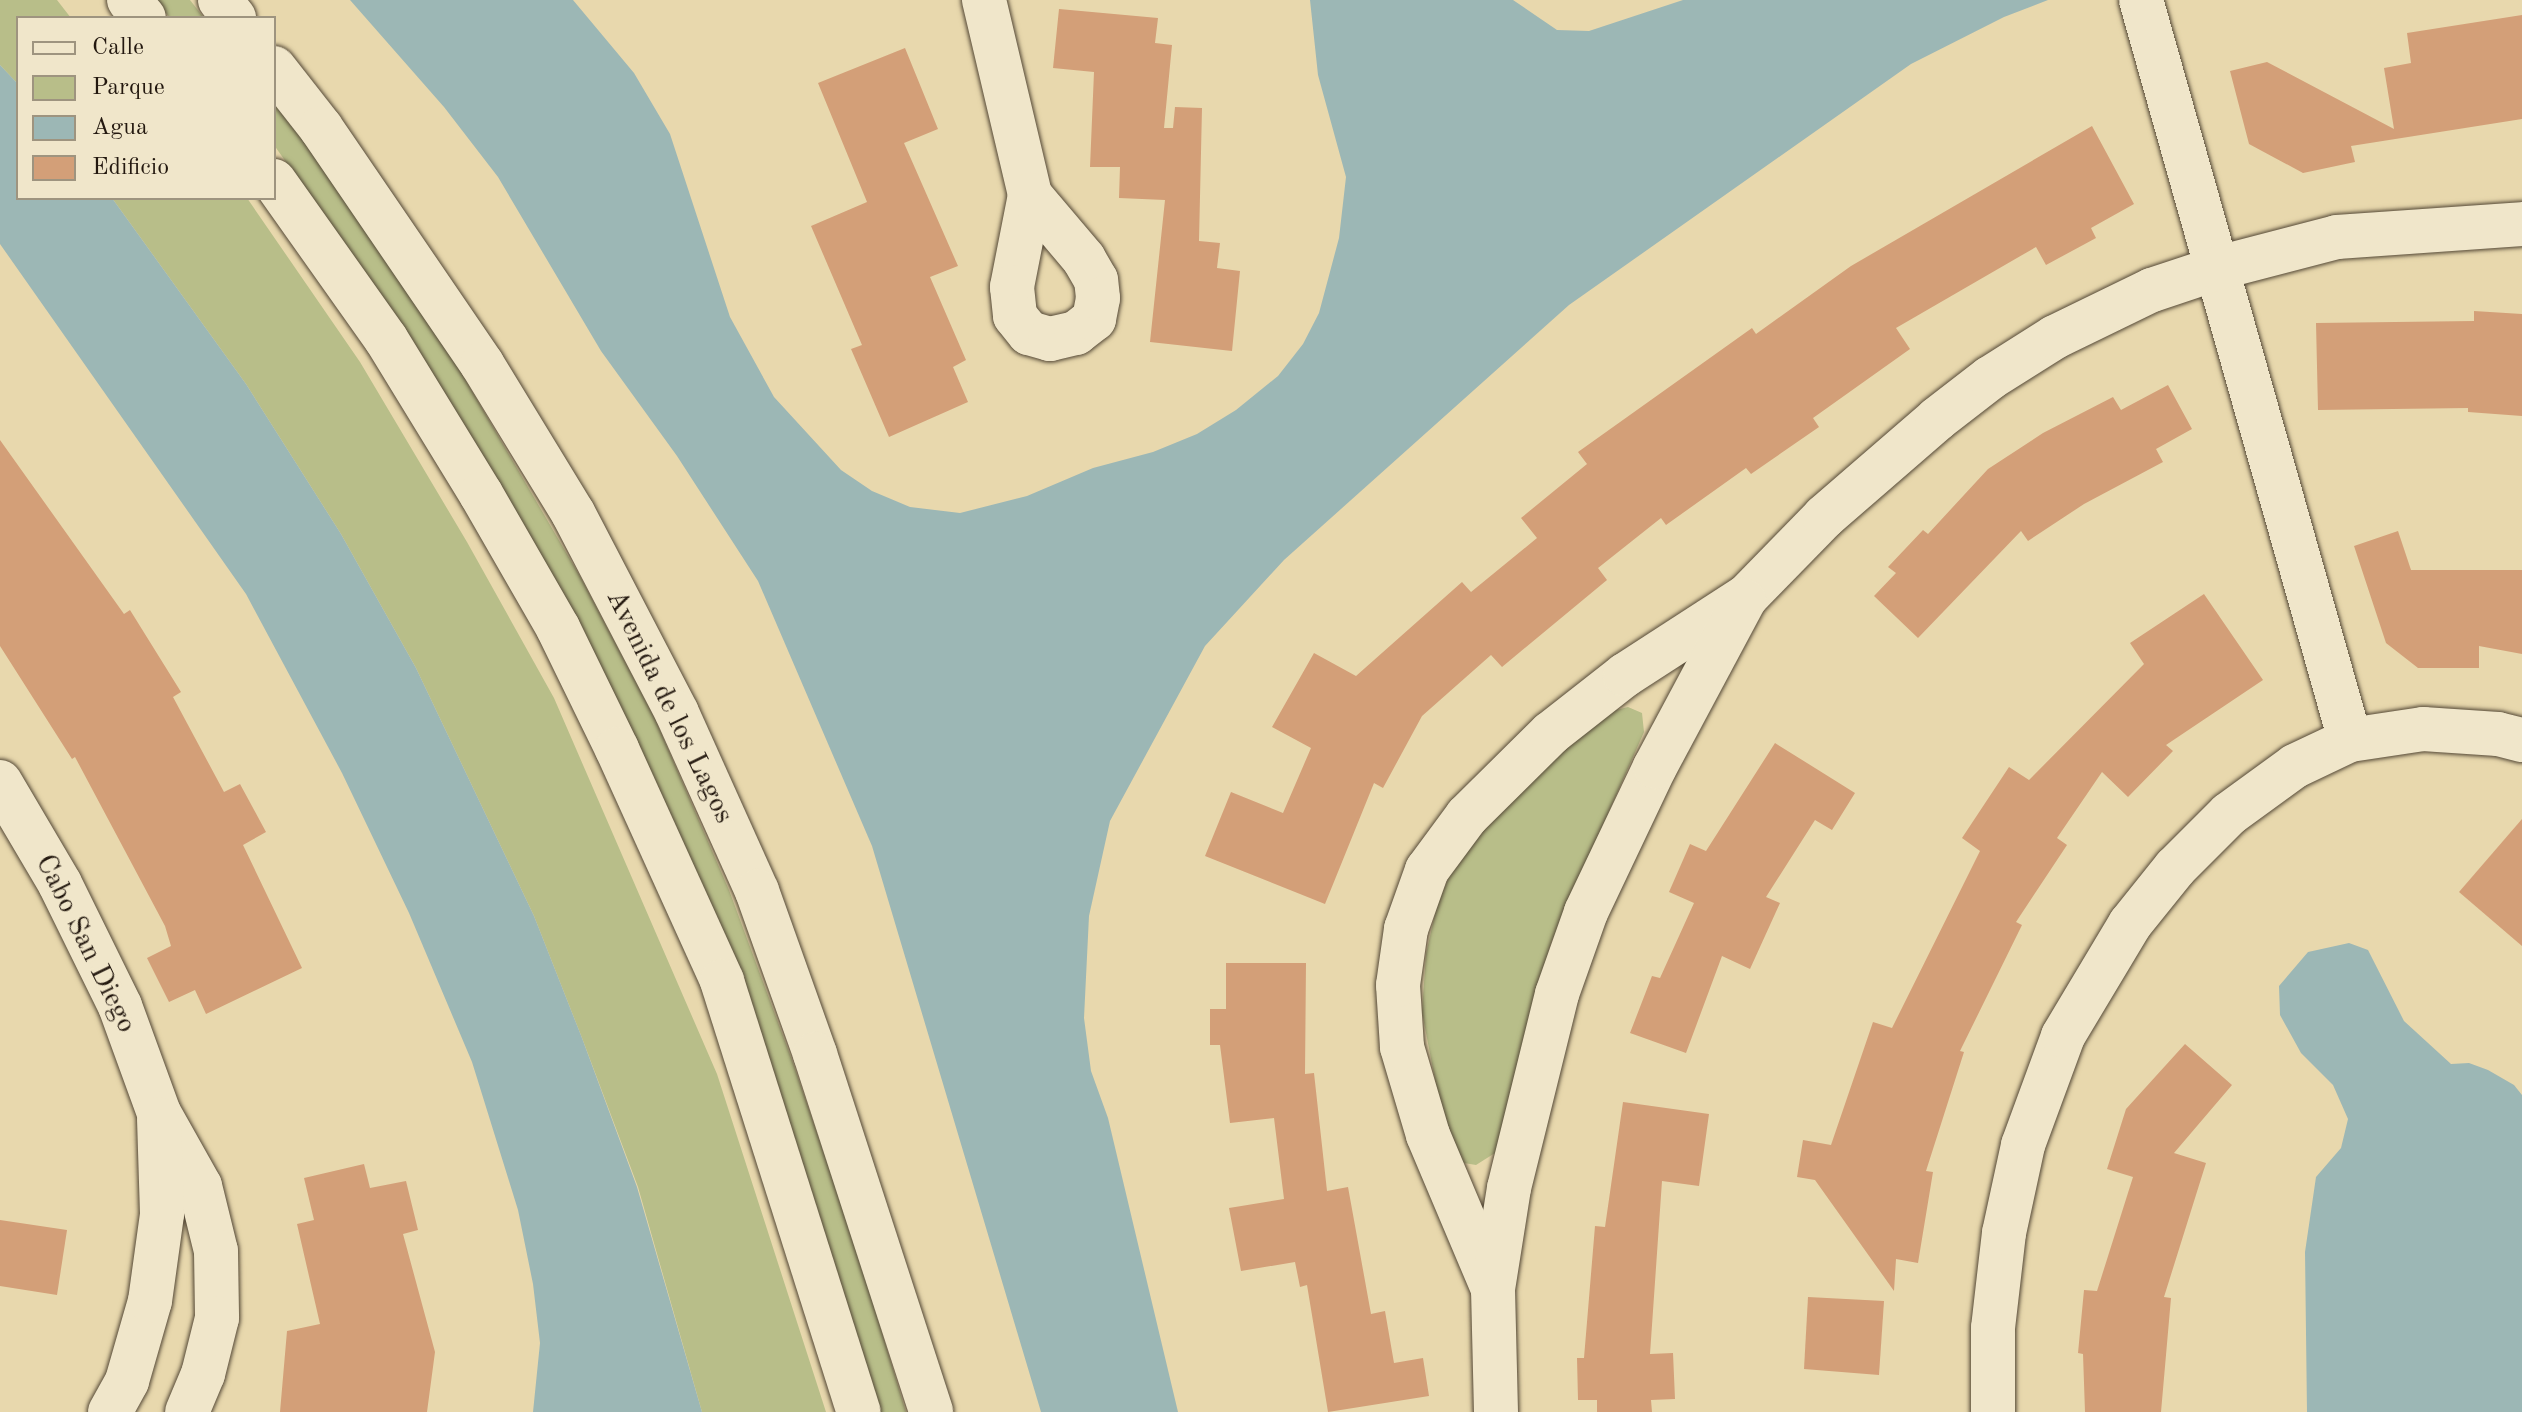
<!DOCTYPE html>
<style>
body{margin:0}
#map{position:relative;width:2522px;height:1412px;overflow:hidden;background:#e8d8ad;font-family:"Old Standard TT",serif}
div>[style]{position:absolute}
.green>*{inset:0;background:#b8be89}
.water>*{inset:0;background:#9cb7b5}
.building>*{inset:0;background:#d39f78}
.roads{filter:drop-shadow(0 0 2px #544836) drop-shadow(0 0 2px #544836)}
.minor>*{height:44px;margin:-22px;padding:0 22px;transform-origin:22px;border-radius:22px;background:#f0e6ca}
span{translate:-50% -50%;white-space:nowrap;text-align:center;line-height:1.15;-webkit-text-stroke:6px #f0e6ca;paint-order:stroke}
.street-label{font-size:28px;color:#23180f}
.legend{position:absolute;left:16px;top:16px;width:260px;height:184px;box-sizing:border-box;background:#f0e6ca;border:2px solid #9e947f;margin:0;padding:10px 14px;list-style:none;font-size:24px;color:#23180f}
.legend li{display:flex;align-items:center;gap:16px;height:40px}
.legend b{width:40px;border:2px solid #9e947f}
</style>
<div id="map">
<div class="green">
<div style="clip-path:polygon(0 0,57px 0,71px 18px,18px 18px,18px 84px,0 65px)"></div>
<div style="clip-path:polygon(155px 0,190px 0,204px 18px,170px 18px)"></div>
<div style="clip-path:polygon(274px 104px,312px 151px,437px 331px,581px 578px,655px 719px,729px 890px,792px 1060px,856px 1247px,906px 1412px,879px 1412px,704px 899px,563px 593px,419px 351px,274px 145px)"></div>
<div style="clip-path:polygon(112px 198px,247px 198px,360px 362px,467px 542px,554px 698px,717px 1074px,826px 1412px,702px 1412px,638px 1187px,582px 1038px,534px 916px,416px 668px,341px 534px,246px 384px)"></div>
<div style="clip-path:polygon(1628px 707px,1642px 713px,1644px 732px,1551px 943px,1495px 1153px,1476px 1165px,1458px 1162px,1447px 1142px,1422px 1012px,1426px 954px,1437px 905px,1459px 854px,1601px 714px)"></div>
</div>
<div class="water">
<div style="clip-path:polygon(350px 0,573px 0,634px 73px,670px 134px,730px 317px,774px 397px,841px 470px,872px 491px,910px 507px,960px 513px,1027px 496px,1093px 468px,1153px 452px,1197px 434px,1236px 410px,1278px 376px,1303px 344px,1319px 313px,1339px 238px,1346px 177px,1318px 75px,1310px 0,1513px 0,1557px 30px,1589px 31px,1683px 0,2048px 0,2004px 17px,1911px 64px,1569px 305px,1284px 560px,1205px 646px,1110px 821px,1089px 916px,1084px 1018px,1091px 1071px,1108px 1118px,1178px 1412px,1041px 1412px,872px 846px,758px 581px,677px 456px,601px 351px,498px 177px,444px 107px)"></div>
<div style="clip-path:polygon(0 65px,18px 84px,18px 198px,112px 198px,246px 384px,341px 534px,416px 668px,534px 916px,582px 1038px,637px 1187px,702px 1412px,533px 1412px,540px 1343px,533px 1284px,518px 1210px,472px 1062px,409px 913px,342px 773px,246px 594px,0 244px)"></div>
<div style="clip-path:polygon(2349px 943px,2368px 950px,2404px 1021px,2451px 1064px,2469px 1063px,2488px 1070px,2514px 1085px,2522px 1095px,2522px 1412px,2307px 1412px,2305px 1252px,2316px 1177px,2341px 1148px,2348px 1119px,2333px 1085px,2301px 1053px,2280px 1015px,2279px 986px,2308px 952px)"></div>
</div>
<div class="building">
<div style="clip-path:polygon(1059px 9px,1158px 18px,1155px 43px,1172px 45px,1164px 128px,1173px 128px,1175px 107px,1202px 108px,1199px 241px,1220px 243px,1217px 268px,1240px 271px,1232px 351px,1150px 342px,1165px 200px,1119px 198px,1120px 167px,1090px 167px,1094px 72px,1053px 68px)"></div>
<div style="clip-path:polygon(2522px 15px,2522px 119px,2351px 146px,2355px 162px,2303px 173px,2249px 144px,2230px 71px,2267px 62px,2394px 129px,2384px 68px,2411px 63px,2407px 33px)"></div>
<div style="clip-path:polygon(905px 48px,938px 129px,904px 143px,958px 266px,930px 277px,966px 360px,953px 367px,968px 402px,889px 437px,851px 349px,862px 345px,811px 226px,867px 202px,818px 83px)"></div>
<div style="clip-path:polygon(2092px 126px,2134px 204px,2091px 228px,2096px 238px,2046px 265px,2036px 247px,1896px 328px,1910px 349px,1813px 418px,1819px 427px,1751px 474px,1746px 468px,1666px 525px,1661px 518px,1598px 568px,1607px 580px,1502px 667px,1491px 655px,1422px 716px,1383px 788px,1374px 783px,1325px 904px,1205px 856px,1231px 792px,1283px 813px,1311px 748px,1272px 727px,1314px 653px,1356px 676px,1462px 582px,1471px 592px,1537px 538px,1521px 518px,1587px 464px,1578px 452px,1752px 328px,1756px 334px,1851px 266px)"></div>
<div style="clip-path:polygon(2474px 311px,2522px 314px,2522px 416px,2468px 412px,2468px 408px,2318px 410px,2316px 323px,2474px 321px)"></div>
<div style="clip-path:polygon(2168px 385px,2192px 429px,2156px 449px,2163px 462px,2084px 504px,2028px 541px,2021px 531px,1918px 638px,1874px 596px,1896px 573px,1888px 567px,1923px 530px,1928px 534px,1988px 469px,2043px 433px,2113px 397px,2121px 410px)"></div>
<div style="clip-path:polygon(0 440px,124px 614px,130px 610px,181px 692px,173px 697px,224px 792px,240px 784px,266px 832px,243px 845px,302px 968px,206px 1014px,195px 990px,169px 1002px,147px 958px,171px 946px,165px 926px,75px 757px,72px 759px,0 646px)"></div>
<div style="clip-path:polygon(2398px 531px,2411px 570px,2522px 570px,2522px 654px,2479px 646px,2479px 668px,2418px 668px,2386px 643px,2354px 546px)"></div>
<div style="clip-path:polygon(2204px 594px,2263px 680px,2166px 745px,2173px 751px,2128px 797px,2102px 772px,2057px 838px,2067px 845px,2016px 922px,2022px 925px,1960px 1051px,1964px 1052px,1926px 1171px,1933px 1172px,1918px 1263px,1896px 1259px,1894px 1291px,1815px 1180px,1797px 1177px,1803px 1140px,1831px 1145px,1873px 1022px,1892px 1028px,1980px 851px,1962px 838px,2009px 767px,2029px 780px,2144px 664px,2130px 643px)"></div>
<div style="clip-path:polygon(1775px 743px,1855px 793px,1832px 830px,1815px 820px,1766px 897px,1780px 903px,1750px 969px,1722px 956px,1686px 1053px,1630px 1033px,1652px 976px,1660px 978px,1694px 903px,1669px 892px,1690px 844px,1706px 851px)"></div>
<div style="clip-path:polygon(2522px 819px,2522px 946px,2459px 892px)"></div>
<div style="clip-path:polygon(1226px 963px,1306px 963px,1305px 1074px,1314px 1073px,1327px 1191px,1348px 1187px,1371px 1314px,1385px 1311px,1394px 1363px,1423px 1358px,1429px 1396px,1328px 1412px,1307px 1285px,1300px 1287px,1295px 1262px,1241px 1271px,1229px 1208px,1284px 1199px,1274px 1118px,1230px 1123px,1220px 1045px,1210px 1045px,1210px 1009px,1226px 1009px)"></div>
<div style="clip-path:polygon(2185px 1044px,2232px 1085px,2174px 1153px,2206px 1163px,2164px 1297px,2171px 1298px,2161px 1412px,2085px 1412px,2083px 1354px,2078px 1353px,2084px 1290px,2097px 1291px,2133px 1177px,2107px 1169px,2126px 1109px)"></div>
<div style="clip-path:polygon(1623px 1102px,1709px 1114px,1699px 1186px,1662px 1181px,1650px 1354px,1673px 1353px,1675px 1399px,1651px 1400px,1652px 1412px,1597px 1412px,1597px 1400px,1578px 1400px,1577px 1358px,1584px 1358px,1595px 1226px,1605px 1227px)"></div>
<div style="clip-path:polygon(364px 1164px,370px 1188px,406px 1181px,418px 1230px,403px 1234px,435px 1352px,427px 1412px,280px 1412px,287px 1331px,320px 1324px,297px 1224px,314px 1220px,304px 1178px)"></div>
<div style="clip-path:polygon(0 1220px,67px 1230px,57px 1295px,0 1286px)"></div>
<div style="clip-path:polygon(1808px 1297px,1884px 1301px,1879px 1375px,1804px 1369px)"></div>
</div>
<div class="roads">
<div class="minor">
<div style="left:129px;top:0;width:23px;rotate:50deg"></div>
<div style="left:220px;top:0;width:23px;rotate:52deg"></div>
<div style="left:984px;top:0;width:200px;rotate:76.7deg"></div>
<div style="left:1030px;top:195px;width:94px;rotate:101.1deg"></div>
<div style="left:1012px;top:287px;width:29px;rotate:84deg"></div>
<div style="left:1015px;top:316px;width:22px;rotate:51deg"></div>
<div style="left:1029px;top:333px;width:22px;rotate:16deg"></div>
<div style="left:1050px;top:339px;width:27px;rotate:-13deg"></div>
<div style="left:1076px;top:333px;width:23px;rotate:-38deg"></div>
<div style="left:1094px;top:319px;width:21px;rotate:-79deg"></div>
<div style="left:1098px;top:298px;width:18px;rotate:-96deg"></div>
<div style="left:1096px;top:280px;width:24px;rotate:-120deg"></div>
<div style="left:1084px;top:259px;width:84px;rotate:-130.2deg"></div>
<div style="left:2141px;top:0;width:769px;rotate:74.23deg"></div>
<div style="left:274px;top:68px;width:76px;rotate:51.9deg"></div>
<div style="left:321px;top:128px;width:286px;rotate:55.7deg"></div>
<div style="left:482px;top:364px;width:175px;rotate:58.6deg"></div>
<div style="left:573px;top:513px;width:225px;rotate:62.5deg"></div>
<div style="left:677px;top:713px;width:195px;rotate:65.8deg"></div>
<div style="left:757px;top:891px;width:173px;rotate:70.4deg"></div>
<div style="left:815px;top:1054px;width:376px;rotate:72deg"></div>
<div style="left:274px;top:181px;width:194px;rotate:54.7deg"></div>
<div style="left:386px;top:339px;width:182px;rotate:58.5deg"></div>
<div style="left:481px;top:494px;width:155px;rotate:60.1deg"></div>
<div style="left:558px;top:628px;width:135px;rotate:64deg"></div>
<div style="left:617px;top:749px;width:255px;rotate:65.6deg"></div>
<div style="left:722px;top:981px;width:452px;rotate:72.4deg"></div>
<div style="left:0;top:782px;width:118px;rotate:59.5deg"></div>
<div style="left:60px;top:884px;width:136px;rotate:63.8deg"></div>
<div style="left:120px;top:1006px;width:114px;rotate:70deg"></div>
<div style="left:159px;top:1113px;width:84px;rotate:60.7deg"></div>
<div style="left:200px;top:1186px;width:67px;rotate:76.2deg"></div>
<div style="left:216px;top:1251px;width:67px;rotate:89.1deg"></div>
<div style="left:217px;top:1318px;width:58px;rotate:104deg"></div>
<div style="left:203px;top:1374px;width:41px;rotate:112.8deg"></div>
<div style="left:1493px;top:1289px;width:167px;rotate:-112.9deg"></div>
<div style="left:1428px;top:1135px;width:92px;rotate:-106.5deg"></div>
<div style="left:1402px;top:1047px;width:62px;rotate:-93.7deg"></div>
<div style="left:1398px;top:985px;width:57px;rotate:-81.9deg"></div>
<div style="left:1406px;top:929px;width:63px;rotate:-70.4deg"></div>
<div style="left:1427px;top:870px;width:67px;rotate:-53.5deg"></div>
<div style="left:1467px;top:816px;width:118px;rotate:-44.7deg"></div>
<div style="left:1551px;top:733px;width:94px;rotate:-38.1deg"></div>
<div style="left:1625px;top:675px;width:145px;rotate:-32.9deg"></div>
<div style="left:1747px;top:596px;width:110px;rotate:-45.7deg"></div>
<div style="left:1824px;top:517px;width:150px;rotate:-40.9deg"></div>
<div style="left:1937px;top:419px;width:67px;rotate:-37.7deg"></div>
<div style="left:1990px;top:378px;width:77px;rotate:-32.2deg"></div>
<div style="left:2055px;top:337px;width:108px;rotate:-25.9deg"></div>
<div style="left:2152px;top:290px;width:70px;rotate:-18.4deg"></div>
<div style="left:2218px;top:268px;width:123px;rotate:-14.6deg"></div>
<div style="left:2337px;top:237px;width:185px;rotate:-4deg"></div>
<div style="left:110px;top:1412px;width:35px;rotate:-61deg"></div>
<div style="left:127px;top:1381px;width:83px;rotate:-74deg"></div>
<div style="left:150px;top:1301px;width:88px;rotate:-82.1deg"></div>
<div style="left:162px;top:1214px;width:95px;rotate:-91.8deg"></div>
<div style="left:1496px;top:1412px;width:123px;rotate:-91.4deg"></div>
<div style="left:1493px;top:1289px;width:102px;rotate:-81deg"></div>
<div style="left:1509px;top:1188px;width:200px;rotate:-76.1deg"></div>
<div style="left:1557px;top:994px;width:87px;rotate:-70.5deg"></div>
<div style="left:1586px;top:912px;width:161px;rotate:-64.6deg"></div>
<div style="left:1655px;top:767px;width:189px;rotate:-61.9deg"></div>
<div style="left:1993px;top:1412px;width:84px;rotate:-90deg"></div>
<div style="left:1993px;top:1328px;width:96px;rotate:-83.4deg"></div>
<div style="left:2004px;top:1233px;width:90px;rotate:-77.8deg"></div>
<div style="left:2023px;top:1145px;width:116px;rotate:-69.8deg"></div>
<div style="left:2063px;top:1036px;width:131px;rotate:-59.1deg"></div>
<div style="left:2130px;top:924px;width:72px;rotate:-51.2deg"></div>
<div style="left:2175px;top:868px;width:76px;rotate:-45deg"></div>
<div style="left:2229px;top:814px;width:82px;rotate:-36deg"></div>
<div style="left:2295px;top:766px;width:61px;rotate:-25.3deg"></div>
<div style="left:2350px;top:740px;width:74px;rotate:-8.6deg"></div>
<div style="left:2423px;top:729px;width:75px;rotate:3.8deg"></div>
<div style="left:2498px;top:734px;width:25px;rotate:14deg"></div>
</div>
</div>
<div class="street-label">
<span style="left:669px;top:707px;rotate:64deg">Avenida de los Lagos</span>
<span style="left:85px;top:944px;rotate:64deg">Cabo San Diego</span>
</div>
<ul class="legend">
<li><b style="height:10px;background:#f0e6ca"></b>Calle</li>
<li><b style="height:22px;background:#b8be89"></b>Parque</li>
<li><b style="height:22px;background:#9cb7b5"></b>Agua</li>
<li><b style="height:22px;background:#d39f78"></b>Edificio</li>
</ul>
</div>
